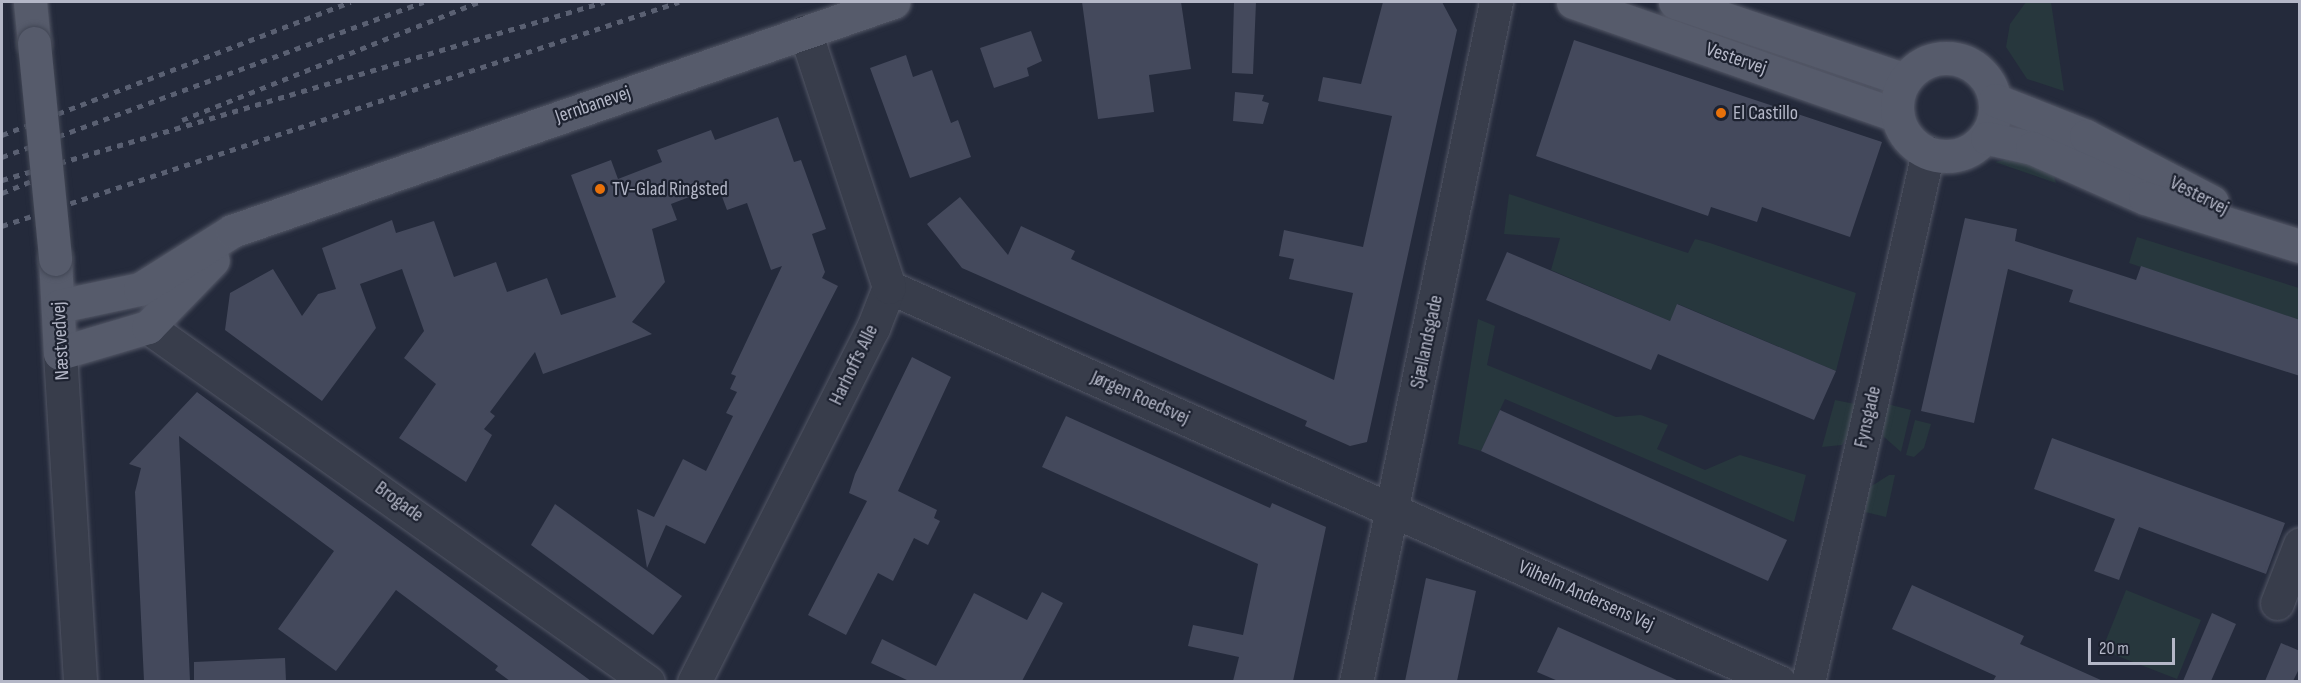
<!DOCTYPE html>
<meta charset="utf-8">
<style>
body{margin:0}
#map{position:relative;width:2301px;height:683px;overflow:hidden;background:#242a3b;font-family:"Sofia Sans Condensed",sans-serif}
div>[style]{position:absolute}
.green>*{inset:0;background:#27373d}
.building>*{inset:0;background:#44495c}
.roads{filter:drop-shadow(0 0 2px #535766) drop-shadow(0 0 2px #535766)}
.minor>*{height:33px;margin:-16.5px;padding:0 16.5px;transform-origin:16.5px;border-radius:16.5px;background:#383d4b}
.major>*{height:33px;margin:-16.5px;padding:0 16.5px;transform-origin:16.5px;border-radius:16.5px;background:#565b6b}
.major>.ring{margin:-16.5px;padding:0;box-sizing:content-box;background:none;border:33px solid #565b6b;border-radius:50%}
.rail>*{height:4.5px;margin-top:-2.25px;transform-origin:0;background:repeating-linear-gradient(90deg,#5a6072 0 6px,transparent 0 12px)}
.bridges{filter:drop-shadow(0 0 2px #414654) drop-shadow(0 0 2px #414654)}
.major-bridge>*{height:33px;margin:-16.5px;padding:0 16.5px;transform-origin:16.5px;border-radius:16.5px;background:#565b6b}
.dots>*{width:16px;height:16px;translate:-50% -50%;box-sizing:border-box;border:3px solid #1d2230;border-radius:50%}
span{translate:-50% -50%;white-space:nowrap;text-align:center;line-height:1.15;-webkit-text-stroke:4.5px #1d2230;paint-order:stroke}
.street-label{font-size:20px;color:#b4b7c7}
.poi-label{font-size:20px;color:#b4b7c7}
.left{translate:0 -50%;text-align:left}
.frame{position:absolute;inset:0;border:3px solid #b4b7c7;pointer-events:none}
.scale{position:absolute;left:2088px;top:638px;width:87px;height:27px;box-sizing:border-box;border:3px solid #b4b7c7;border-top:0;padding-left:8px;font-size:18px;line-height:21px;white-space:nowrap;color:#b4b7c7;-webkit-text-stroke:4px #1d2230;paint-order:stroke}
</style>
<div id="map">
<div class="green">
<div style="clip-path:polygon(2026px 2px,2051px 2px,2064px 91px,2027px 79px,2006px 47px,2010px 24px)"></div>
<div style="clip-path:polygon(2016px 158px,2054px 176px,2056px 183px,1995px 162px)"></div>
<div style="clip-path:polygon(1509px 194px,1688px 253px,1695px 239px,1710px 243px,1856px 293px,1836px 371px,1678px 304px,1670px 321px,1551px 270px,1560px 238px,1504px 234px)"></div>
<div style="clip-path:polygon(2137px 237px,2299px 288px,2299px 320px,2129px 263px)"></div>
<div style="clip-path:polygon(1478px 319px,1495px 326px,1487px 365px,1616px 417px,1641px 415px,1668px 425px,1657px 449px,1705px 470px,1740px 455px,1806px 475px,1794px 522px,1505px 399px,1481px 451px,1458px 444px)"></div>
<div style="clip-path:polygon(1835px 400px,1855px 404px,1847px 437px,1842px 445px,1822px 447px)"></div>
<div style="clip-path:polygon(1887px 404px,1911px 410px,1901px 452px,1883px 436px)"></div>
<div style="clip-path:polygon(1915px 420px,1931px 424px,1924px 448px,1914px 457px,1906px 455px)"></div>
<div style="clip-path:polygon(1889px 475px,1895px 475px,1886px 517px,1865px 512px,1870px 487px)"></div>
<div style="clip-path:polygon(2126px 590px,2201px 620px,2177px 679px,2102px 650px)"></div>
</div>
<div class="building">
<div style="clip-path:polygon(1082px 2px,1181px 2px,1191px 69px,1149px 75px,1154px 112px,1098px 119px)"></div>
<div style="clip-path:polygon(1234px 2px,1256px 2px,1253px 74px,1232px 73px)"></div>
<div style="clip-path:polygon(1383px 2px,1442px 2px,1457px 30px,1367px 442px,1350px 446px,1305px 426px,1307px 421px,962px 268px,927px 224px,960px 197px,1008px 255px,1021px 226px,1075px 251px,1071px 259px,1334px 380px,1353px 293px,1289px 279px,1294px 259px,1279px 256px,1284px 230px,1363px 247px,1392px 116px,1318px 101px,1323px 77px,1361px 84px)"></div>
<div style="clip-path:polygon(1031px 31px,1042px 61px,1027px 68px,1029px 76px,994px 88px,980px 48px)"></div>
<div style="clip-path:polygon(1574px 40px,1882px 142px,1850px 237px,1762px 207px,1757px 222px,1711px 207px,1708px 216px,1536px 156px)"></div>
<div style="clip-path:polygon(906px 55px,913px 77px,932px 70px,951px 123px,958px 120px,971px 157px,910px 178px,870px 68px)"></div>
<div style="clip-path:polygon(1235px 92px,1264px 95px,1262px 101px,1269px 103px,1263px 124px,1233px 121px)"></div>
<div style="clip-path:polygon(778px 117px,794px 162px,801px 160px,826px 229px,812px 234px,825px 272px,822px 278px,838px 286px,705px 544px,666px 525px,647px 568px,637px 509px,654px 517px,683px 459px,706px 471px,733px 416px,726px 413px,737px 392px,730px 389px,736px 376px,731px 374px,782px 266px,771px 270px,747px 203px,727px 210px,718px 186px,671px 204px,677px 220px,652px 229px,665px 282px,632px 322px,652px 334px,543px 374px,535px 352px,490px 412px,495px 416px,484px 429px,492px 435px,466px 482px,399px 438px,436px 384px,404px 358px,424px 331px,402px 269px,360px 284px,376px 328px,322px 401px,225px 330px,230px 293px,273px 269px,302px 316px,318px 294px,336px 289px,322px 248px,392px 220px,396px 233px,434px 221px,454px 277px,496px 262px,507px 292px,547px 278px,561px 315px,616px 297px,571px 175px,611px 160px,618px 179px,662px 162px,657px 150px,711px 130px,715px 140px)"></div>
<div style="clip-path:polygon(1965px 218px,2017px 229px,2015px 241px,2136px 280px,2141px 266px,2300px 320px,2300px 376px,2069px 302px,2073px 290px,2008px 269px,1974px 423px,1921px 411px)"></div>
<div style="clip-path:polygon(1507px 252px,1670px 321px,1677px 304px,1836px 371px,1814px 420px,1658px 354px,1651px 370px,1486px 300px)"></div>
<div style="clip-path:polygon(912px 357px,951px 377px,898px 491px,937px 510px,934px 518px,940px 521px,928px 545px,914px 538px,893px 581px,878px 573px,846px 635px,808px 615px,867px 501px,849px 493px,855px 474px)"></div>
<div style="clip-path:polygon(197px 392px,333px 492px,591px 681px,510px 681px,495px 670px,498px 666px,396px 590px,336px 671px,278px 629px,334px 551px,179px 436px,190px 681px,144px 681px,135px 492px,141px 468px,129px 464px)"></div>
<div style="clip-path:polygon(1500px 410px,1787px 540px,1768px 581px,1481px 451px)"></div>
<div style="clip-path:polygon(1066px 416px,1270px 508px,1272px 503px,1326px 527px,1293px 681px,1233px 681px,1239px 657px,1188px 646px,1193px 625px,1243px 635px,1258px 564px,1042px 467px)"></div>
<div style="clip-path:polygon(2052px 438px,2285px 523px,2266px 574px,2139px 527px,2119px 580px,2094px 571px,2115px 519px,2034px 489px)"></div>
<div style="clip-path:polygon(555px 504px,682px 596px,653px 635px,531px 545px)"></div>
<div style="clip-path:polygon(1426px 578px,1476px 591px,1457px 681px,1405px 681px)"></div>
<div style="clip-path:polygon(1912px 585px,2024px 636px,2020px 644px,2103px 681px,1993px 681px,1996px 676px,1892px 629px)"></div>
<div style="clip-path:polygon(1042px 592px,1063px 603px,1022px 681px,909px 681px,871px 663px,882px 639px,936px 666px,974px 593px,1027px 620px)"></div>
<div style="clip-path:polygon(2212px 613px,2236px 624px,2211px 681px,2183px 681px)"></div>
<div style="clip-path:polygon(1558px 627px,1679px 681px,1558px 681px,1537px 672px)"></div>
<div style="clip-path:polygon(2281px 643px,2300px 651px,2300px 667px,2293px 681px,2265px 681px)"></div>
<div style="clip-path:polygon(285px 658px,286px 681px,194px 681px,194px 662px)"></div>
</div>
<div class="roads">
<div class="minor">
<div style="left:889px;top:287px;width:974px;rotate:23.93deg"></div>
<div style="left:148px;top:327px;width:613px;rotate:35.37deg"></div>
<div style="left:60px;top:353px;width:330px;rotate:86.5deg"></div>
<div style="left:2277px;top:603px;width:63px;rotate:-68.7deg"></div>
<div style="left:694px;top:682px;width:397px;rotate:-63.2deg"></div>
<div style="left:873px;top:328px;width:44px;rotate:-68.7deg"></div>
<div style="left:889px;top:287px;width:269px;rotate:-108.2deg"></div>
<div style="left:1356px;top:682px;width:694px;rotate:-78.37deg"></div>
<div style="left:1808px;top:682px;width:543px;rotate:-77.24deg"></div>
</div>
<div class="major">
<div style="left:30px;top:2px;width:41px;rotate:84.4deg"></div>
<div style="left:1573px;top:2px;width:344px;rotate:19.3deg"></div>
<div style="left:1675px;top:2px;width:243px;rotate:18.7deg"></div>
<div class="ring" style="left:1897px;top:58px;width:65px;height:65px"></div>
<div style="left:1995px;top:100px;width:98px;rotate:21.6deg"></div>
<div style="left:2086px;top:136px;width:142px;rotate:27.6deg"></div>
<div style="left:1987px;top:138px;width:46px;rotate:12.5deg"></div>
<div style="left:2032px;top:148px;width:124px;rotate:23.9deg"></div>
<div style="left:2145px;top:198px;width:162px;rotate:17.2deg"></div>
<div style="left:55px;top:259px;width:94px;rotate:87deg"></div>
<div style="left:60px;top:353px;width:92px;rotate:-16.5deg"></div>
<div style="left:148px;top:327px;width:93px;rotate:-45.9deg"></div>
<div style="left:59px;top:306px;width:83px;rotate:-11.9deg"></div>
<div style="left:140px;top:289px;width:109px;rotate:-32.2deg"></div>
<div style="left:232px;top:231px;width:700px;rotate:-19.11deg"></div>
</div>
</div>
<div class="rail">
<div style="left:182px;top:120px;width:320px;rotate:-21.7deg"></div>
<div style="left:2px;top:135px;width:373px;rotate:-20.9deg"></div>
<div style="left:2px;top:157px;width:449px;rotate:-20.2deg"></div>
<div style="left:2px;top:180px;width:628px;rotate:-16.47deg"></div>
<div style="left:2px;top:193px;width:48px;rotate:-22.2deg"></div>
<div style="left:2px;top:226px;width:713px;rotate:-18.31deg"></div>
</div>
<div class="bridges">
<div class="major-bridge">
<div style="left:34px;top:43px;width:217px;rotate:84.4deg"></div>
</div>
</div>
<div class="dots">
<div style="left:1721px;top:113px;background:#e8710a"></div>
<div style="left:600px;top:189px;background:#e8710a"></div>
</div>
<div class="street-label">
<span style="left:1736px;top:59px;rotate:19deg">Vestervej</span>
<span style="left:593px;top:105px;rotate:-19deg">Jernbanevej</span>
<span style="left:2199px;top:196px;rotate:27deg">Vestervej</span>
<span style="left:61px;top:341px;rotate:-93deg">Næstvedvej</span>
<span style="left:1427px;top:342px;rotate:-78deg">Sjællandsgade</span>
<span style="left:854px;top:365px;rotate:-64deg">Harhoffs Alle</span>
<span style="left:1140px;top:398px;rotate:24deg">Jørgen Roedsvej</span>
<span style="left:1868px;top:417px;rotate:-77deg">Fynsgade</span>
<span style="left:399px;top:502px;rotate:36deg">Brogade</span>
<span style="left:1586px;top:596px;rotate:24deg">Vilhelm Andersens Vej</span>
</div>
<div class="poi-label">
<span class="left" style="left:1733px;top:113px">El Castillo</span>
<span class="left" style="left:612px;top:189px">TV-Glad Ringsted</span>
</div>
<div class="frame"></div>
<div class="scale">20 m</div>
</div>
